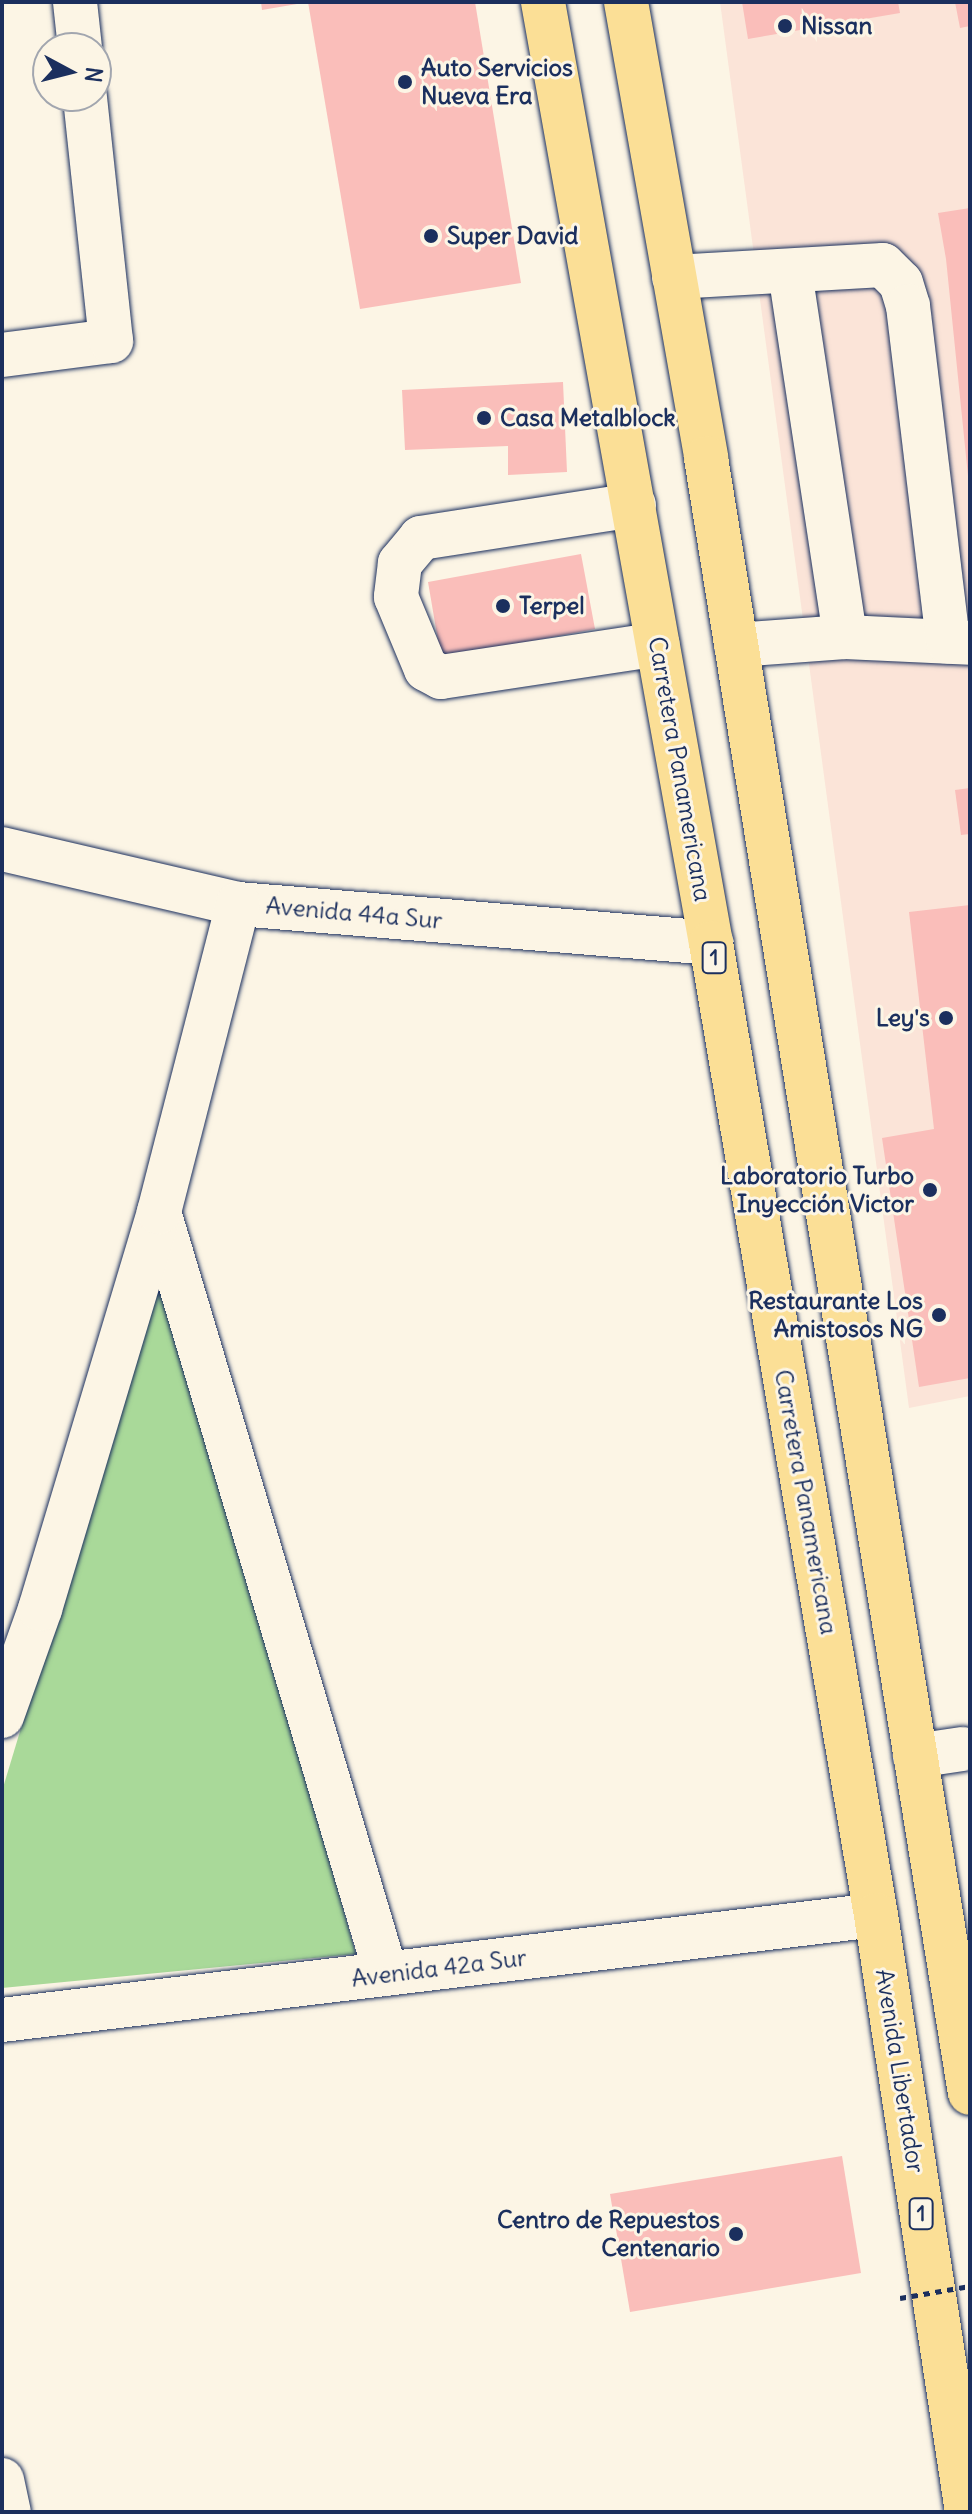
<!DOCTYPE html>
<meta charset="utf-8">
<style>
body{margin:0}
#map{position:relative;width:972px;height:2514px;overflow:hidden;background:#fcf5e5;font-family:Delius,sans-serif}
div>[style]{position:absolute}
.built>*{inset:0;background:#fbe4d8}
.green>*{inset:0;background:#a9d999}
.building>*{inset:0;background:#fabeba}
.roads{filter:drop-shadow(0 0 2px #1b2f5e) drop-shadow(0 0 2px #1b2f5e)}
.minor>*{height:44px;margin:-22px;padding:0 22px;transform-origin:22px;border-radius:22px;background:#fcf5e5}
.highway>*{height:44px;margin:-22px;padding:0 22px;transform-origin:22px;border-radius:22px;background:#fbdf96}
.path-bridge>*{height:5px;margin-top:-2.5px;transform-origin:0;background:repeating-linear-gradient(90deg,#1b2f5e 0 6px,transparent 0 12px)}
.dots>*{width:22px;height:22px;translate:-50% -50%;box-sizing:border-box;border:4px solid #fcf5e5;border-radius:50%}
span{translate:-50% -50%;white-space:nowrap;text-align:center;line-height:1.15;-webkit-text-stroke:6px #fcf5e5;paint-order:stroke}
.shield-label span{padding:2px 6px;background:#fcf5e5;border:2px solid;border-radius:6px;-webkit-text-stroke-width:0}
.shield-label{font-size:22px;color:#1b2f5e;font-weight:700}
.poi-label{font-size:24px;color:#1b2f5e;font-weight:700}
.left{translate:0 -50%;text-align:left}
.right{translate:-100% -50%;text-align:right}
.street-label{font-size:24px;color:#1b2f5e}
.frame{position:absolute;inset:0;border:4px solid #1b2f5e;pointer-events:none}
.north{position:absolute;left:32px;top:32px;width:80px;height:80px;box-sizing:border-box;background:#fcf5e5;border:2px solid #a2a6af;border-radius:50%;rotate:97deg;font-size:22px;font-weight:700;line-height:32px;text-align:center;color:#1b2f5e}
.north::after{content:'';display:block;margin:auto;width:28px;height:36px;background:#1b2f5e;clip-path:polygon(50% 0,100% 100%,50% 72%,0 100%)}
</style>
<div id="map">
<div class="built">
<div style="clip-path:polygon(720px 2px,970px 2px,970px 1396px,909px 1408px)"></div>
</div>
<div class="green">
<div style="clip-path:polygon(162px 1262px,356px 1954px,2px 1988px,2px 1791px)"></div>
</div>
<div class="building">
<div style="clip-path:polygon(261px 2px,297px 2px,297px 4px,262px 10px)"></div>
<div style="clip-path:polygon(308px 2px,475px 2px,521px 283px,360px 309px)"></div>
<div style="clip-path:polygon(742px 2px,898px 2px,900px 13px,748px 39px)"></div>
<div style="clip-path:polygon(955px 2px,970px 2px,970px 26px,960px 28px)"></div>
<div style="clip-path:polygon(970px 208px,970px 476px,968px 476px,946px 259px,938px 213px)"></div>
<div style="clip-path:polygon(563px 382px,567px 472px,508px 475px,508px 446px,405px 450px,402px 390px)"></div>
<div style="clip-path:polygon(581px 554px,595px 629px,441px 658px,428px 582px)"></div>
<div style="clip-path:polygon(970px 788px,970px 834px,961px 835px,955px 790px)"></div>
<div style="clip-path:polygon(970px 905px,970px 1378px,919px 1387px,882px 1138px,934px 1129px,909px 912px)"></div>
<div style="clip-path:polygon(842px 2156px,861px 2273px,630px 2312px,610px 2194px)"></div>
</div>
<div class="roads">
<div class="minor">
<div style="left:75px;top:2px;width:46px;rotate:83.8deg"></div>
<div style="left:790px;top:272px;width:369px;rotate:81.4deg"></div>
<div style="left:845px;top:637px;width:125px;rotate:2.7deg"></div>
<div style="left:674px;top:277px;width:209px;rotate:-3.3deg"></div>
<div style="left:883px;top:265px;width:25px;rotate:45deg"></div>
<div style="left:901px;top:283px;width:24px;rotate:73deg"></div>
<div style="left:908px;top:306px;width:338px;rotate:83.2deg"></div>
<div style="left:2px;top:355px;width:110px;rotate:-7.3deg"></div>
<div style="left:111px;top:341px;width:246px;rotate:-96.1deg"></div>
<div style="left:634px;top:505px;width:216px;rotate:171.2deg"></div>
<div style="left:421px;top:538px;width:33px;rotate:130deg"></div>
<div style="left:400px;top:563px;width:34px;rotate:97deg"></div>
<div style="left:396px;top:597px;width:78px;rotate:67.4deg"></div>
<div style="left:426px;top:669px;width:17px;rotate:28deg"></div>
<div style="left:441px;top:677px;width:219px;rotate:-8.6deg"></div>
<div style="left:736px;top:645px;width:109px;rotate:-4.2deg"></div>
<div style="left:2px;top:849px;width:242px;rotate:13.1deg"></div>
<div style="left:238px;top:904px;width:475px;rotate:4.7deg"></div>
<div style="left:159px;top:1212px;width:795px;rotate:73.41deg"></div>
<div style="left:2px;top:1716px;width:114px;rotate:-70.4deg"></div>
<div style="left:40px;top:1609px;width:414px;rotate:-73.3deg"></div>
<div style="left:159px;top:1212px;width:318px;rotate:-75.6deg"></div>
<div style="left:915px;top:1756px;width:48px;rotate:-8.5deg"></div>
<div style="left:2px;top:2020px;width:880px;rotate:-6.85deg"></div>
<div style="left:2px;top:2480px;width:33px;rotate:78deg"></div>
</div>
<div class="highway">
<div style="left:543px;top:2px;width:956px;rotate:79.88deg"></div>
<div style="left:711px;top:943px;width:986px;rotate:80.37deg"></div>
<div style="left:876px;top:1915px;width:604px;rotate:81.33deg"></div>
<div style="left:626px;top:2px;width:463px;rotate:80deg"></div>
<div style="left:706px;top:458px;width:1656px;rotate:80.83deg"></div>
</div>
</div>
<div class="path-bridge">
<div style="left:900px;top:2298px;width:71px;rotate:-9.7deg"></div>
</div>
<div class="dots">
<div style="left:785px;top:26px;background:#1b2f5e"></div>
<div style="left:405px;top:82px;background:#1b2f5e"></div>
<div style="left:431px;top:236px;background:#1b2f5e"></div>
<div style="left:484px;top:418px;background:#1b2f5e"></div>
<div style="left:503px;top:606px;background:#1b2f5e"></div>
<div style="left:946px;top:1018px;background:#1b2f5e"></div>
<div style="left:930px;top:1190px;background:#1b2f5e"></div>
<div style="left:939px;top:1315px;background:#1b2f5e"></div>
<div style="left:736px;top:2234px;background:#1b2f5e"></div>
</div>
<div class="shield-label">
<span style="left:714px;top:958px">1</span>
<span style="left:921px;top:2214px">1</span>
</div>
<div class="poi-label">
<span class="left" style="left:801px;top:26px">Nissan</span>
<span class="left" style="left:421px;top:82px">Auto Servicios<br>Nueva Era</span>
<span class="left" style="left:447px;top:236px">Super David</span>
<span class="left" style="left:500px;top:418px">Casa Metalblock</span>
<span class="left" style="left:519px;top:606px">Terpel</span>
<span class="right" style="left:930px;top:1018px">Ley's</span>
<span class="right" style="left:914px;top:1190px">Laboratorio Turbo<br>Inyección Victor</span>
<span class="right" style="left:923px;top:1315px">Restaurante Los<br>Amistosos NG</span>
<span class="right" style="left:720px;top:2234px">Centro de Repuestos<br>Centenario</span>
</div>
<div class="street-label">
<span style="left:680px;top:769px;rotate:80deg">Carretera Panamericana</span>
<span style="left:354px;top:913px;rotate:5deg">Avenida 44a Sur</span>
<span style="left:806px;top:1502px;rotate:80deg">Carretera Panamericana</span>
<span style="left:439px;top:1968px;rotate:-7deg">Avenida 42a Sur</span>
<span style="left:900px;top:2071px;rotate:81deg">Avenida Libertador</span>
</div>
<div class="frame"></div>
<div class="north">N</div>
</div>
